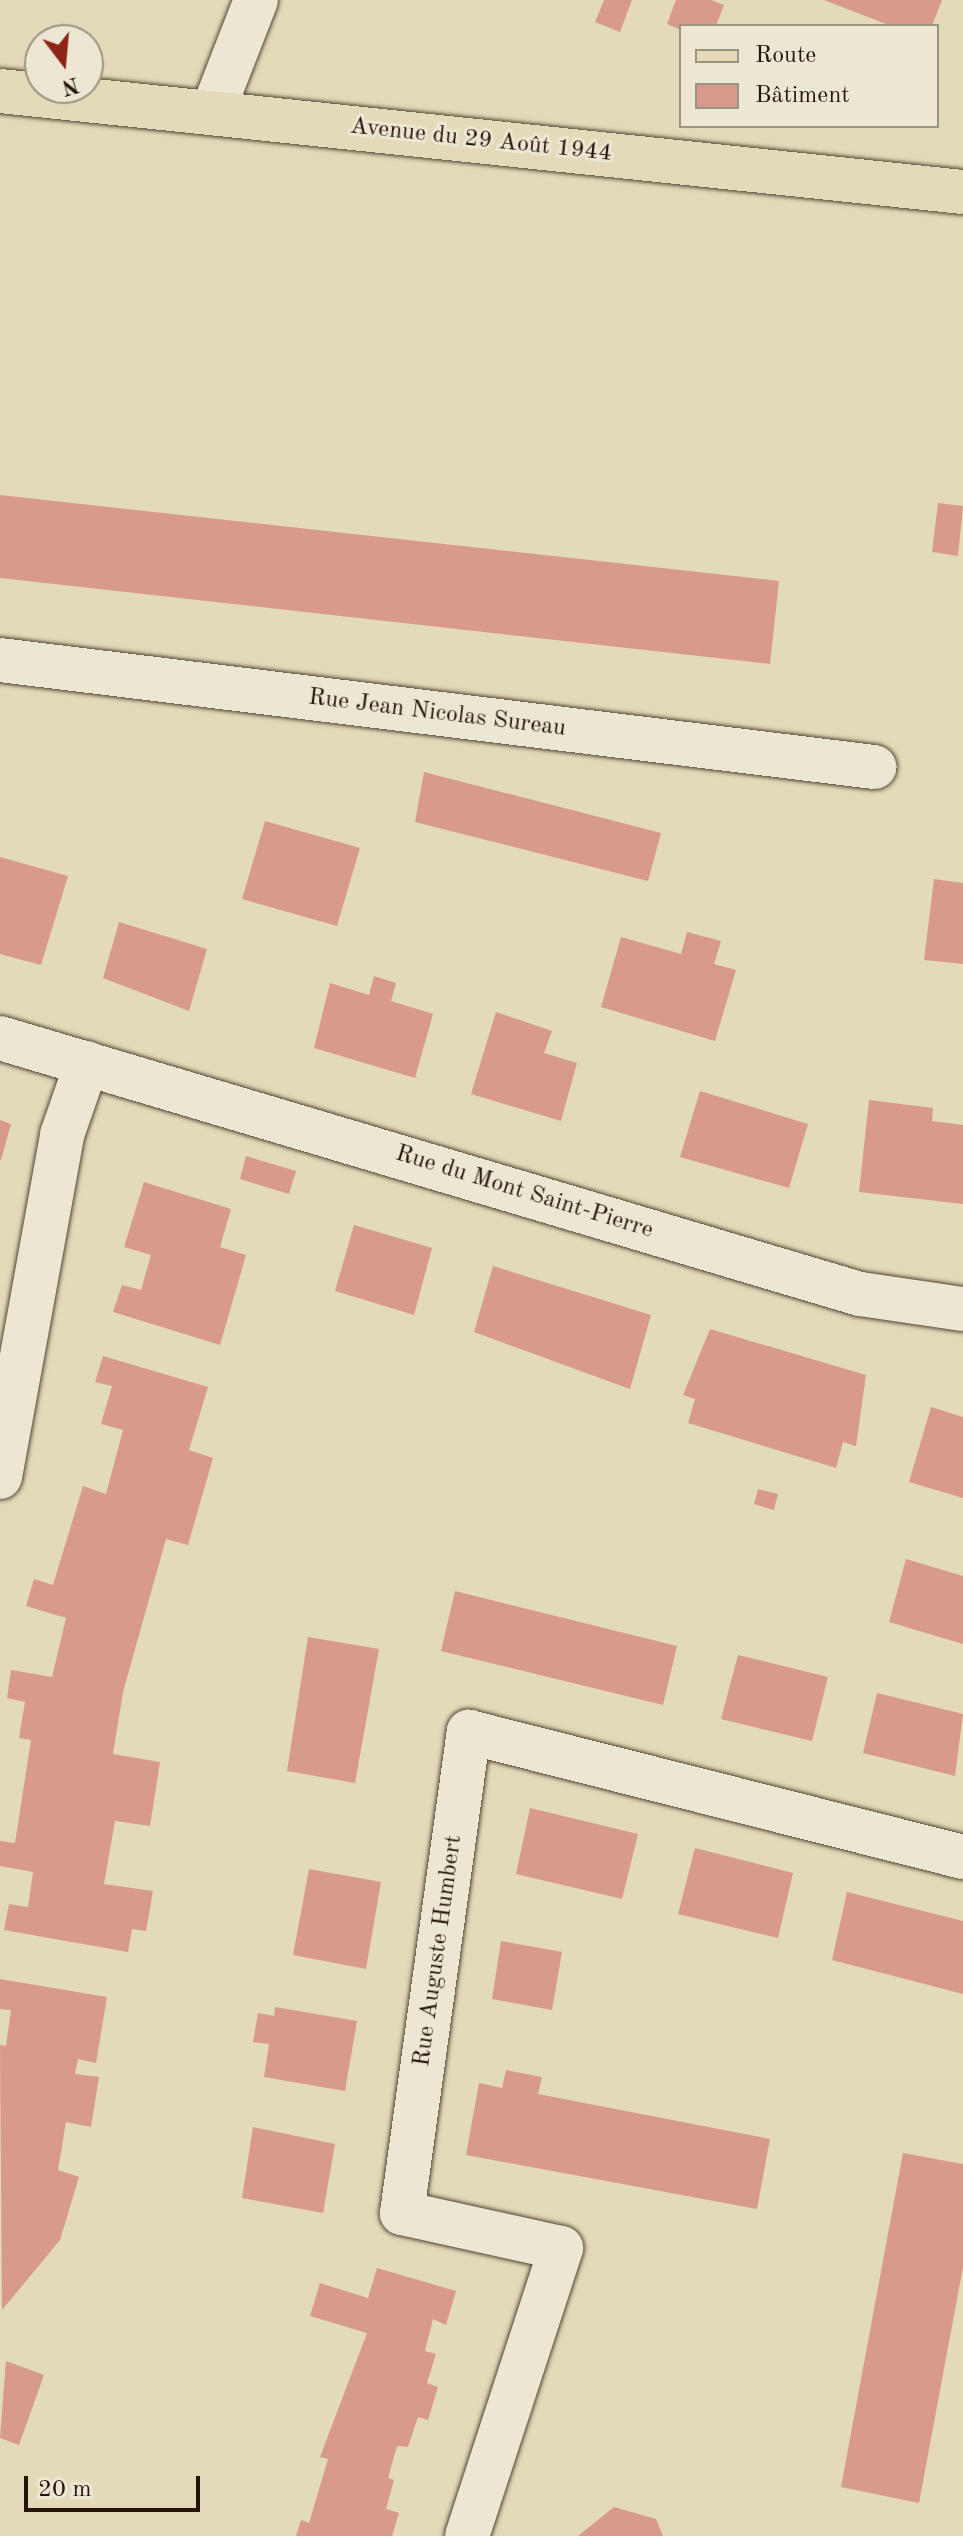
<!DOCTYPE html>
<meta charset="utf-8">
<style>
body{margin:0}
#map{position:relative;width:963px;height:2536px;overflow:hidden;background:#e2dab9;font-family:"Old Standard TT",serif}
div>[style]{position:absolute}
.building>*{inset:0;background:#d89b8b}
.roads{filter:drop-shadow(0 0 2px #544635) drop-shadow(0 0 2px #544635)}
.minor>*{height:44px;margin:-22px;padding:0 22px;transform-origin:22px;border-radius:22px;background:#ece7d2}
.major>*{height:44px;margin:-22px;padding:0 22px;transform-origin:22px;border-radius:22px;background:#e2dab9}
span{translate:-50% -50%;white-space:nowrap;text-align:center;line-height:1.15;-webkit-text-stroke:6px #ece7d2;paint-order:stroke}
.street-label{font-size:24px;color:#251409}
.legend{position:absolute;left:679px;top:24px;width:260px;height:104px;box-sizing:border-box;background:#ece7d2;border:2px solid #9c9382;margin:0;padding:10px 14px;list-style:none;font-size:24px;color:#251409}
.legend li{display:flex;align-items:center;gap:16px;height:40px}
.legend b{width:40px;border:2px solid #9c9382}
.north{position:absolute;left:24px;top:24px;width:80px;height:80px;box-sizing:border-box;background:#ece7d2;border:2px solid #9c9382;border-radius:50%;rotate:164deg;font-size:22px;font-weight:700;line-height:32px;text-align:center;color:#251409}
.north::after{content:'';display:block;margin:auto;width:28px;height:36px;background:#8f2418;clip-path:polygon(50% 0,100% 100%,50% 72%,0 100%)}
.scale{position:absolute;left:24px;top:2476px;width:176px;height:36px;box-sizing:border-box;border:4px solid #251409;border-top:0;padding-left:10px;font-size:24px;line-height:28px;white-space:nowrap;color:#251409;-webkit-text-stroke:6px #ece7d2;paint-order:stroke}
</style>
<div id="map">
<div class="building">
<div style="clip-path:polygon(604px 0,632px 0,620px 32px,595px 22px)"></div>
<div style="clip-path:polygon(676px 0,711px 0,724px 5px,716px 26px,681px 30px,667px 24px)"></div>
<div style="clip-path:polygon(824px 0,942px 0,932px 26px,891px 26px)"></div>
<div style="clip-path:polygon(0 495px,779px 581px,770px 664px,0 578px)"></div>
<div style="clip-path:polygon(938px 503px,963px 506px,958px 556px,932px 552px)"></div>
<div style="clip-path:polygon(424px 772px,661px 833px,648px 881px,415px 822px)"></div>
<div style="clip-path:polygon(265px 821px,360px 848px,337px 926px,242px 899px)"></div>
<div style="clip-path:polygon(0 857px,68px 876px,41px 965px,0 954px)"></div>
<div style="clip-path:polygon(934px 879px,963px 883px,963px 964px,924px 960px)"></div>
<div style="clip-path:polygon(119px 922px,207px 949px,189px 1011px,103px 978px)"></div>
<div style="clip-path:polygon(687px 932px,721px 941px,714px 964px,736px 970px,715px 1041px,601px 1007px,621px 937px,681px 954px)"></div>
<div style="clip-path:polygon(374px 976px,396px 983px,391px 1001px,433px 1014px,415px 1078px,314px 1048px,330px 983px,369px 995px)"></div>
<div style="clip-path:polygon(496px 1012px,552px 1031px,544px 1053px,577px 1063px,561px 1121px,471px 1094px)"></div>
<div style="clip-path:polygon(700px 1091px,808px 1124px,789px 1188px,680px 1157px)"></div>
<div style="clip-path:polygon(869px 1100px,933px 1108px,932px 1121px,963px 1125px,963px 1204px,859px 1192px)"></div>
<div style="clip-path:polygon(0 1120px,11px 1124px,1px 1160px,0 1160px)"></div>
<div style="clip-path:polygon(246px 1156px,296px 1171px,289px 1194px,240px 1179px)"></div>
<div style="clip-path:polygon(144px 1182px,231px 1209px,220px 1247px,246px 1255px,220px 1345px,113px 1312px,122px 1285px,141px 1290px,151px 1255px,124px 1247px)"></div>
<div style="clip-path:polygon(354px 1225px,432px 1248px,414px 1315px,335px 1291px)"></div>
<div style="clip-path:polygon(493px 1266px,651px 1315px,630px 1389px,474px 1332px)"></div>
<div style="clip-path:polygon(710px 1329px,866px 1375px,856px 1446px,843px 1442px,836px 1468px,688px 1423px,695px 1399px,683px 1395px)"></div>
<div style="clip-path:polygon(103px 1356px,208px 1387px,189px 1450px,213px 1458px,188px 1545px,166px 1539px,123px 1692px,113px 1754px,160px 1762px,150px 1826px,115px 1821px,104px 1884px,153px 1891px,146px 1931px,132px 1929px,128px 1952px,4px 1930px,9px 1904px,28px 1907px,33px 1872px,0 1866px,0 1841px,15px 1843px,31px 1740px,19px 1738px,25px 1702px,7px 1698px,11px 1670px,52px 1677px,66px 1618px,26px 1606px,34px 1579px,53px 1585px,83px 1486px,106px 1494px,123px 1430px,101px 1424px,112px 1386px,95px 1382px)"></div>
<div style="clip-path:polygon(931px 1407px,963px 1417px,963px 1498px,909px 1482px)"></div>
<div style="clip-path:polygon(758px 1489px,778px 1494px,774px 1510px,754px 1504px)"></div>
<div style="clip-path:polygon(906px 1559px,963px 1576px,963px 1644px,889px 1622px)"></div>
<div style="clip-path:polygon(455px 1591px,677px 1646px,663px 1705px,441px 1651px)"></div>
<div style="clip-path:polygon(308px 1637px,379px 1649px,355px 1783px,287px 1771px)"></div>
<div style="clip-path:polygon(738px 1655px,828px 1677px,812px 1741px,721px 1719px)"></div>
<div style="clip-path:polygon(877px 1693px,963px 1714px,955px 1776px,863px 1753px)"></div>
<div style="clip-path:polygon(530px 1808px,638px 1834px,622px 1899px,516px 1874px)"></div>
<div style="clip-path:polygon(695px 1848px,793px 1873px,778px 1938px,678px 1914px)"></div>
<div style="clip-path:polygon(309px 1869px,381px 1882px,366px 1969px,293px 1955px)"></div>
<div style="clip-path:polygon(847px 1892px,963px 1921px,963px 1994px,832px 1960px)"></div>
<div style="clip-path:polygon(501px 1941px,562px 1952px,552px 2010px,492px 1999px)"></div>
<div style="clip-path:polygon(0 1979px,107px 1997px,96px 2063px,78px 2059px,75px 2074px,99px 2077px,91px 2127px,66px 2122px,58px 2170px,79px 2177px,60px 2240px,2px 2310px,0 2045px,6px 2046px,11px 2010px,0 2009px)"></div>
<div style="clip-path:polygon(275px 2007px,357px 2021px,345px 2091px,264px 2077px,269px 2044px,253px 2042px,258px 2013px,274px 2016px)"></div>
<div style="clip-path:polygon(506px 2070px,542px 2077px,538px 2094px,770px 2139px,757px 2209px,466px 2155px,479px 2083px,502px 2088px)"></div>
<div style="clip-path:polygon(253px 2127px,335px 2144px,323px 2213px,242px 2198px)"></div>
<div style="clip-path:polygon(903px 2153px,963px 2164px,963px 2267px,919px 2503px,841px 2487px)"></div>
<div style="clip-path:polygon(377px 2268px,456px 2291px,446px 2325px,433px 2319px,425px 2351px,436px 2354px,427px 2383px,438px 2387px,428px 2420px,418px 2417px,408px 2447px,397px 2446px,388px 2478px,394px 2480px,386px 2509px,399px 2513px,392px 2536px,296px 2536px,301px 2520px,309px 2523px,328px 2459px,320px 2457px,367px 2333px,310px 2316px,320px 2283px,368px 2298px)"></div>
<div style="clip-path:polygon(6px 2361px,44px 2375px,19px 2445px,0 2438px)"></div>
<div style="clip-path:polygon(614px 2507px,656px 2519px,663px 2536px,578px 2536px)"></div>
</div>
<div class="roads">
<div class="minor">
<div style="left:212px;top:113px;width:121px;rotate:-68.7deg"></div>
<div style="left:0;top:660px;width:881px;rotate:6.98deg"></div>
<div style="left:0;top:1038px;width:897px;rotate:16.58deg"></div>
<div style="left:860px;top:1294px;width:104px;rotate:8.3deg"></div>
<div style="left:0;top:1477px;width:348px;rotate:-79.7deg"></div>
<div style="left:62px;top:1135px;width:76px;rotate:-70.9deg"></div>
<div style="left:467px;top:2536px;width:303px;rotate:-71.9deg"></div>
<div style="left:561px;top:2248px;width:163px;rotate:-167.6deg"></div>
<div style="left:402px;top:2213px;width:486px;rotate:-82.1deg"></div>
<div style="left:469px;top:1732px;width:510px;rotate:14.2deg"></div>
</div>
<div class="major">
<div style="left:0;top:91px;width:968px;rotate:5.99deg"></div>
</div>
</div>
<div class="street-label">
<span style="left:481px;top:141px;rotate:6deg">Avenue du 29 Août 1944</span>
<span style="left:437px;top:714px;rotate:7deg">Rue Jean Nicolas Sureau</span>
<span style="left:524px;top:1193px;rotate:17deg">Rue du Mont Saint-Pierre</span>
<span style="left:439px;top:1951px;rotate:-82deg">Rue Auguste Humbert</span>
</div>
<ul class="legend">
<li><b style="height:10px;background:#e2dab9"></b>Route</li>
<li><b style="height:22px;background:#d89b8b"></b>Bâtiment</li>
</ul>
<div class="north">N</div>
<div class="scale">20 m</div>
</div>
